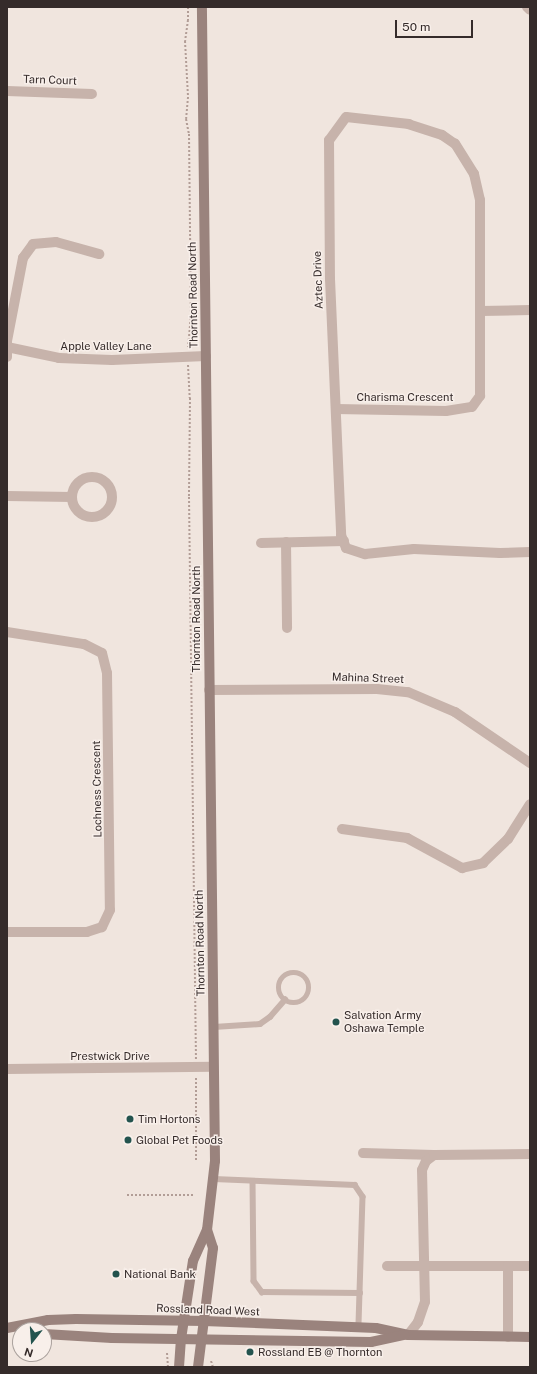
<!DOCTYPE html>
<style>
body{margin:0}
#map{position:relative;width:537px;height:1374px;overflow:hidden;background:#f0e5de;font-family:"Public Sans",sans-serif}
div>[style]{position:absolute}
.path>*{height:2px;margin-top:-1px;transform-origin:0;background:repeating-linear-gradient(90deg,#b29d96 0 2px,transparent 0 4px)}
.lane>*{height:5.5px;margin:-2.75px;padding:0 2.75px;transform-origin:2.75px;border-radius:2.75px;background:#c7b3ab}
.lane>.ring{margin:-2.75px;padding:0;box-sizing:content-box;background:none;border:5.5px solid #c7b3ab;border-radius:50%}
.street>*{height:10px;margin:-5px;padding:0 5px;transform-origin:5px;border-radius:5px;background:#c7b3ab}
.street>.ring{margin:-5px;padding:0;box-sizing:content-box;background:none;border:10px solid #c7b3ab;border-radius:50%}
.secondary>*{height:10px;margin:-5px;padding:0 5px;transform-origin:5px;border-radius:5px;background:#9a837d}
.dots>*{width:11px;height:11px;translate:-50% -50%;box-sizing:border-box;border:2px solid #f8efea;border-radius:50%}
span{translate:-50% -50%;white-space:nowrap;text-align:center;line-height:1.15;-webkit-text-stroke:3px #f8efea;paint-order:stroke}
.street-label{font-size:11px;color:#352b2a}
.poi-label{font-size:11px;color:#352b2a}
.left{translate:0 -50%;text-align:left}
.frame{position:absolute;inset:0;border:8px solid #352b2a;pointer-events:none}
.north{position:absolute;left:12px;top:1322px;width:40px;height:40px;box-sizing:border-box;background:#f8efea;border:1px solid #aaa19d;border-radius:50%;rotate:197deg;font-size:11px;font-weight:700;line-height:16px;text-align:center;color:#352b2a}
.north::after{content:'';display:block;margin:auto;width:14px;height:18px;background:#23534e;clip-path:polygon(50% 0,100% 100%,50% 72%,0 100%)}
.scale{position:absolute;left:395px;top:20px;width:78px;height:18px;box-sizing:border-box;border:2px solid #352b2a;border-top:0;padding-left:5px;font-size:12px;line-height:14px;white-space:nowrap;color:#352b2a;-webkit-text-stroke:3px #f8efea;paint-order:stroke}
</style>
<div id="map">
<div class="path">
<div style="left:188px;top:7px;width:13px;rotate:90deg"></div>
<div style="left:188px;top:20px;width:21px;rotate:98deg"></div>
<div style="left:185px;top:41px;width:56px;rotate:86.9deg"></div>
<div style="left:188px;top:97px;width:22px;rotate:95deg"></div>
<div style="left:186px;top:119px;width:15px;rotate:79deg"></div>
<div style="left:189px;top:134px;width:180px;rotate:89.4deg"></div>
<div style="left:191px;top:314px;width:33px;rotate:95deg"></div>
<div style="left:188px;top:365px;width:33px;rotate:87deg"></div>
<div style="left:190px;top:398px;width:99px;rotate:90.6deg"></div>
<div style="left:189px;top:497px;width:562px;rotate:89.29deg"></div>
<div style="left:196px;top:1160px;width:83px;rotate:-90deg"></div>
<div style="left:127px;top:1195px;width:67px"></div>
<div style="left:167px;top:1353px;width:14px;rotate:86deg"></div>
<div style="left:211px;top:1361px;width:6px;rotate:72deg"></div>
</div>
<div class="lane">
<div class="ring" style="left:279px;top:973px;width:24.5px;height:24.5px"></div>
<div style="left:214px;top:1027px;width:46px;rotate:-3.7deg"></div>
<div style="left:260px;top:1024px;width:12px;rotate:-35deg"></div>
<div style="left:270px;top:1017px;width:23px;rotate:-49deg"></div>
<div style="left:214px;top:1179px;width:141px;rotate:2.4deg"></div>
<div style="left:355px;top:1185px;width:14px;rotate:56deg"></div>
<div style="left:363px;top:1197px;width:130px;rotate:91.8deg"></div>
<div style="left:253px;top:1181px;width:100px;rotate:89.4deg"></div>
<div style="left:254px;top:1281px;width:14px;rotate:54deg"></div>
<div style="left:262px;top:1292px;width:98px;rotate:0.6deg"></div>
</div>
<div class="street">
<div style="left:527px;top:7px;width:4px;rotate:45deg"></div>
<div style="left:7px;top:91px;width:85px;rotate:2deg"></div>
<div style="left:481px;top:311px;width:49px;rotate:-1.2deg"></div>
<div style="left:7px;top:347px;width:53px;rotate:11.9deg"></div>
<div style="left:59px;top:358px;width:53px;rotate:2.2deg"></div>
<div style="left:112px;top:360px;width:94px;rotate:-2.4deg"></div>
<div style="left:7px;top:357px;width:16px;rotate:-90deg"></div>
<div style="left:7px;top:341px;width:85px;rotate:-79.1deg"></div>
<div style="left:23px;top:258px;width:17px;rotate:-54deg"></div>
<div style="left:33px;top:244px;width:23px;rotate:-5deg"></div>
<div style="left:56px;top:242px;width:45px;rotate:15.6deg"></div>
<div style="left:336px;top:409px;width:110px;rotate:1deg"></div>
<div style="left:446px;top:411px;width:26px;rotate:-9deg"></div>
<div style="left:472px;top:407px;width:14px;rotate:-54deg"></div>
<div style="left:480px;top:396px;width:196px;rotate:-90deg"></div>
<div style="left:480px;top:200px;width:27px;rotate:-103deg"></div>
<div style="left:474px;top:174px;width:36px;rotate:-122deg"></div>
<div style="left:455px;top:144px;width:16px;rotate:-145deg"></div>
<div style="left:442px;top:135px;width:35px;rotate:-162deg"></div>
<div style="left:409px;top:124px;width:63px;rotate:-173.7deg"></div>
<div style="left:346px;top:117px;width:29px;rotate:126deg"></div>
<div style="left:329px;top:140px;width:139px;rotate:89.6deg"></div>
<div style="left:330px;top:279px;width:256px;rotate:87.5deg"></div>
<div style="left:341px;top:535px;width:14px;rotate:69deg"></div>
<div style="left:346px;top:548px;width:20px;rotate:18deg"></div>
<div style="left:365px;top:554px;width:49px;rotate:-5.8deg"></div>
<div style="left:414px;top:549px;width:86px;rotate:2.7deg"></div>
<div style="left:500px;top:553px;width:30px;rotate:-2deg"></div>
<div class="ring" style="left:72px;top:477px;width:30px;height:30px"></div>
<div style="left:7px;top:496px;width:65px;rotate:0.9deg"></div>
<div style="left:286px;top:542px;width:86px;rotate:89.3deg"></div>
<div style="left:261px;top:543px;width:83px;rotate:-1.4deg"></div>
<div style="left:7px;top:632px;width:78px;rotate:8.9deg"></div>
<div style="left:84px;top:644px;width:20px;rotate:27deg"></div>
<div style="left:102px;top:653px;width:21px;rotate:76deg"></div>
<div style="left:107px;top:673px;width:237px;rotate:89.3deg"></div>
<div style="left:110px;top:910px;width:19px;rotate:115deg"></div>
<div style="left:102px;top:927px;width:16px;rotate:162deg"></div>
<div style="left:87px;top:932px;width:80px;rotate:180deg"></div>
<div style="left:209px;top:690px;width:168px;rotate:-0.3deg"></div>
<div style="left:377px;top:689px;width:31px;rotate:6deg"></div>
<div style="left:408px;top:692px;width:51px;rotate:23.1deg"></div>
<div style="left:455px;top:712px;width:91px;rotate:34.2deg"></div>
<div style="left:342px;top:829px;width:66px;rotate:7.9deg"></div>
<div style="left:407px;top:838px;width:63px;rotate:28.6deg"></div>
<div style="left:462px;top:868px;width:22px;rotate:-13deg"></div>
<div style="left:483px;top:863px;width:35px;rotate:-44deg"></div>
<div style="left:508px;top:839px;width:41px;rotate:-57.8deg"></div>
<div style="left:7px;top:1069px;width:206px;rotate:-0.6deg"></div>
<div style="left:363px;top:1153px;width:71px;rotate:1.6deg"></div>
<div style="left:387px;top:1266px;width:143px"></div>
<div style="left:408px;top:1335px;width:16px;rotate:-52deg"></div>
<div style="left:418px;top:1322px;width:21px;rotate:-71deg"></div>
<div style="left:425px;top:1302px;width:132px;rotate:-91.3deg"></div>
<div style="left:422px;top:1170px;width:10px;rotate:-66deg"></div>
<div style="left:426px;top:1161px;width:10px;rotate:-37deg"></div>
<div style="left:434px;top:1155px;width:96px;rotate:-0.6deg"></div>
<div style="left:508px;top:1337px;width:71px;rotate:-90deg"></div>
</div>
<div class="secondary">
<div style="left:7px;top:1328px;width:42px;rotate:-11deg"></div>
<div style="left:48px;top:1320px;width:28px;rotate:-2deg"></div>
<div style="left:76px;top:1319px;width:128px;rotate:0.9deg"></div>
<div style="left:204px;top:1321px;width:172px;rotate:2.3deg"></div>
<div style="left:376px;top:1328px;width:33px;rotate:12deg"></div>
<div style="left:408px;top:1335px;width:122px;rotate:0.9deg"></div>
<div style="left:44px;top:1334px;width:68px;rotate:3.4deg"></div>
<div style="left:112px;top:1338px;width:259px;rotate:0.9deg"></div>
<div style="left:371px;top:1342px;width:34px;rotate:-12deg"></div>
<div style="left:179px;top:1367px;width:28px;rotate:-86deg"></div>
<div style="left:181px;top:1339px;width:79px;rotate:-81.3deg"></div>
<div style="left:193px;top:1261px;width:34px;rotate:-66deg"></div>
<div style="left:207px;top:1230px;width:69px;rotate:-83.4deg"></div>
<div style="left:215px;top:1161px;width:1154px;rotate:-90.65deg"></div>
<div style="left:198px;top:1367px;width:120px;rotate:-82.8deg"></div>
<div style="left:213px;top:1248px;width:19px;rotate:-108deg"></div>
</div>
<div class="dots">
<div style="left:336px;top:1022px;background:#23534e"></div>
<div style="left:130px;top:1119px;background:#23534e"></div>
<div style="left:128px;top:1140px;background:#23534e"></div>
<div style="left:116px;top:1274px;background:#23534e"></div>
<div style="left:250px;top:1352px;background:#23534e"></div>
</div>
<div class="street-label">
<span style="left:50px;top:80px;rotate:2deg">Tarn Court</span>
<span style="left:318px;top:280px;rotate:-92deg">Aztec Drive</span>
<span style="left:193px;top:295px;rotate:-91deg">Thornton Road North</span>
<span style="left:106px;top:346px">Apple Valley Lane</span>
<span style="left:405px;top:397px">Charisma Crescent</span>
<span style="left:196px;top:619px;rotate:-90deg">Thornton Road North</span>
<span style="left:368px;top:678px;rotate:2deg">Mahina Street</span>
<span style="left:97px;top:789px;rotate:-91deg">Lochness Crescent</span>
<span style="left:200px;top:943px;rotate:-91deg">Thornton Road North</span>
<span style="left:110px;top:1056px">Prestwick Drive</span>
<span style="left:208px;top:1310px;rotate:2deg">Rossland Road West</span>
</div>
<div class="poi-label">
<span class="left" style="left:344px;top:1022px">Salvation Army<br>Oshawa Temple</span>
<span class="left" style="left:138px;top:1119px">Tim Hortons</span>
<span class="left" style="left:136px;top:1140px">Global Pet Foods</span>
<span class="left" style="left:124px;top:1274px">National Bank</span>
<span class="left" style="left:258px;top:1352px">Rossland EB @ Thornton</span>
</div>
<div class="frame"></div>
<div class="north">N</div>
<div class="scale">50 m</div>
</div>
